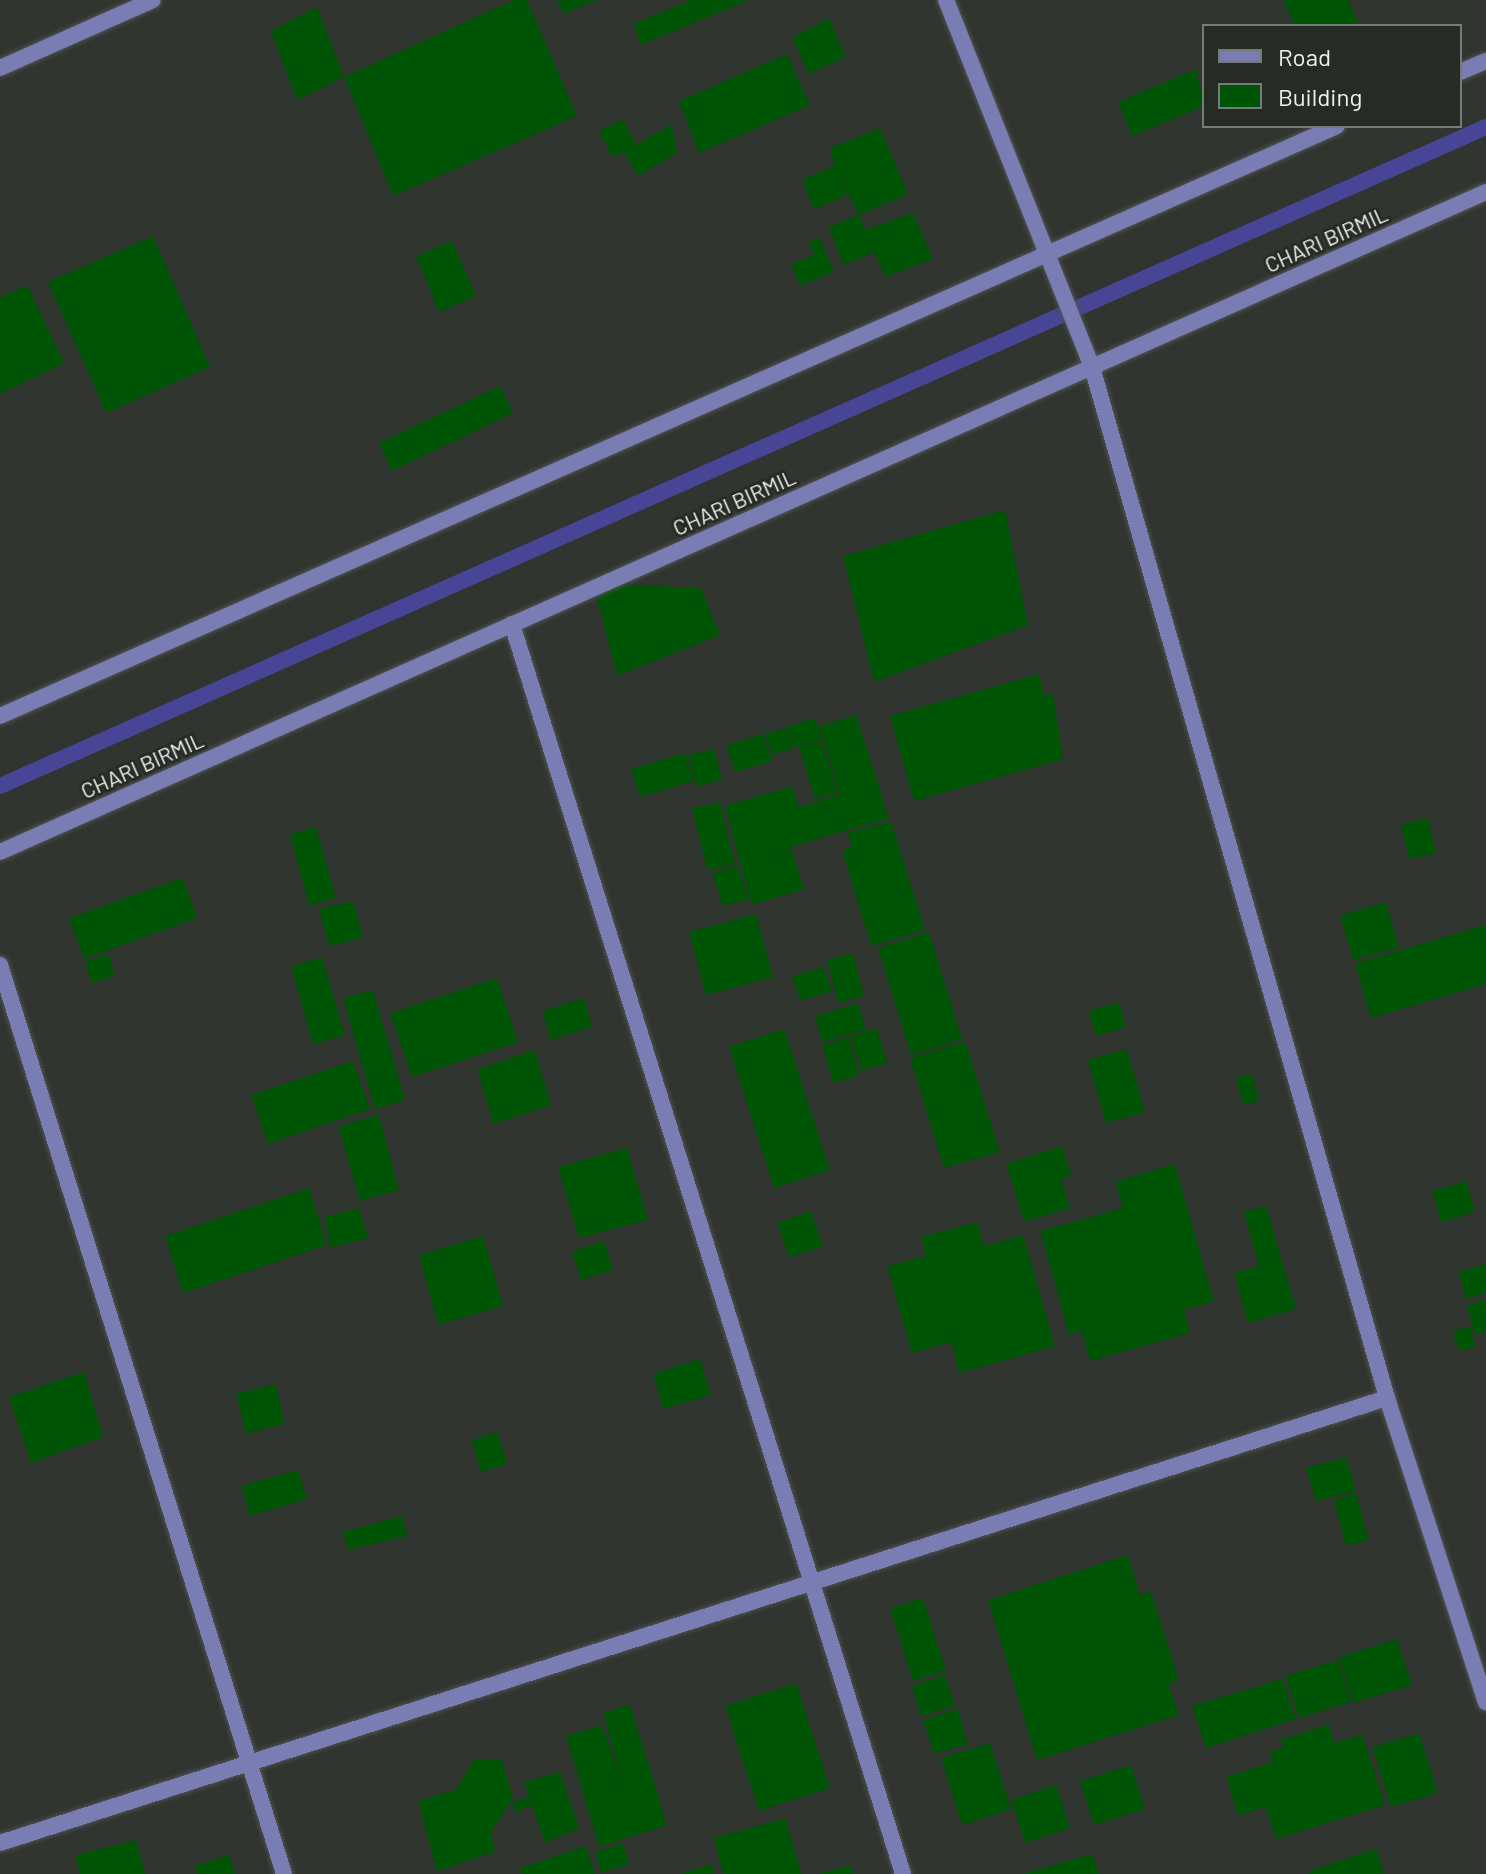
<!DOCTYPE html>
<style>
body{margin:0}
#map{position:relative;width:1486px;height:1874px;overflow:hidden;background:#313530;font-family:Barlow,sans-serif}
div>[style]{position:absolute}
.stream>*{height:16px;margin:-8px;padding:0 8px;transform-origin:8px;border-radius:8px;background:#494596}
.building>*{inset:0;background:#005405}
.roads{filter:drop-shadow(0 0 2px #4f534f) drop-shadow(0 0 2px #4f534f)}
.minor>*{height:16px;margin:-8px;padding:0 8px;transform-origin:8px;border-radius:8px;background:#7a7cb4}
.tertiary>*{height:16px;margin:-8px;padding:0 8px;transform-origin:8px;border-radius:8px;background:#7a7cb4}
span{translate:-50% -50%;white-space:nowrap;text-align:center;line-height:1.15;-webkit-text-stroke:6px #272b26;paint-order:stroke}
.street-label{font-size:22px;color:#eff2ef}
.legend{position:absolute;left:1202px;top:24px;width:260px;height:104px;box-sizing:border-box;background:#272b26;border:2px solid #777b76;margin:0;padding:10px 14px;list-style:none;font-size:24px;color:#eff2ef}
.legend li{display:flex;align-items:center;gap:16px;height:40px}
.legend b{width:40px;border:2px solid #777b76}
</style>
<div id="map">
<div class="stream">
<div style="left:0;top:786px;width:1626px;rotate:-23.92deg"></div>
</div>
<div class="building">
<div style="clip-path:polygon(514px 0,527px 0,577px 116px,393px 196px,344px 77px)"></div>
<div style="clip-path:polygon(557px 0,597px 0,563px 14px)"></div>
<div style="clip-path:polygon(691px 0,749px 0,641px 45px,633px 24px)"></div>
<div style="clip-path:polygon(1283px 0,1348px 0,1360px 26px,1295px 26px)"></div>
<div style="clip-path:polygon(317px 7px,344px 77px,297px 100px,271px 31px)"></div>
<div style="clip-path:polygon(829px 18px,846px 57px,809px 74px,792px 38px)"></div>
<div style="clip-path:polygon(787px 54px,810px 105px,699px 153px,679px 101px)"></div>
<div style="clip-path:polygon(1196px 69px,1204px 106px,1132px 136px,1118px 102px)"></div>
<div style="clip-path:polygon(623px 119px,636px 145px,672px 124px,677px 153px,638px 176px,624px 152px,612px 157px,599px 131px)"></div>
<div style="clip-path:polygon(880px 128px,908px 194px,859px 215px,840px 178px,847px 195px,814px 209px,802px 180px,834px 166px,830px 148px)"></div>
<div style="clip-path:polygon(913px 213px,933px 259px,885px 277px,874px 252px,844px 265px,828px 227px,859px 215px,865px 230px)"></div>
<div style="clip-path:polygon(153px 236px,210px 367px,106px 413px,48px 282px)"></div>
<div style="clip-path:polygon(820px 238px,834px 272px,800px 286px,791px 264px,814px 255px,809px 242px)"></div>
<div style="clip-path:polygon(452px 241px,476px 296px,439px 312px,416px 256px)"></div>
<div style="clip-path:polygon(27px 285px,64px 363px,0 394px,0 298px)"></div>
<div style="clip-path:polygon(500px 386px,513px 413px,392px 471px,379px 443px)"></div>
<div style="clip-path:polygon(1005px 510px,1028px 625px,874px 682px,843px 556px)"></div>
<div style="clip-path:polygon(593px 583px,701px 588px,720px 635px,617px 676px)"></div>
<div style="clip-path:polygon(1039px 674px,1045px 696px,1053px 693px,1063px 759px,914px 801px,890px 716px)"></div>
<div style="clip-path:polygon(856px 715px,889px 818px,774px 852px,791px 848px,804px 889px,751px 905px,725px 806px,792px 786px,799px 807px,840px 794px,819px 726px)"></div>
<div style="clip-path:polygon(815px 718px,822px 739px,793px 748px,786px 727px)"></div>
<div style="clip-path:polygon(786px 728px,792px 749px,772px 755px,765px 734px)"></div>
<div style="clip-path:polygon(763px 734px,772px 761px,735px 772px,726px 745px)"></div>
<div style="clip-path:polygon(821px 741px,838px 792px,815px 799px,799px 747px)"></div>
<div style="clip-path:polygon(714px 749px,722px 779px,697px 787px,688px 755px)"></div>
<div style="clip-path:polygon(685px 753px,694px 781px,640px 797px,631px 769px)"></div>
<div style="clip-path:polygon(720px 802px,735px 864px,707px 870px,692px 808px)"></div>
<div style="clip-path:polygon(1428px 818px,1436px 853px,1409px 859px,1401px 824px)"></div>
<div style="clip-path:polygon(891px 821px,925px 930px,871px 946px,842px 850px,852px 847px,847px 833px)"></div>
<div style="clip-path:polygon(316px 827px,336px 898px,309px 906px,290px 834px)"></div>
<div style="clip-path:polygon(737px 865px,748px 899px,723px 906px,712px 873px)"></div>
<div style="clip-path:polygon(183px 878px,197px 918px,84px 959px,69px 918px)"></div>
<div style="clip-path:polygon(353px 901px,363px 938px,329px 946px,319px 909px)"></div>
<div style="clip-path:polygon(1386px 902px,1399px 947px,1353px 960px,1340px 915px)"></div>
<div style="clip-path:polygon(756px 914px,773px 977px,706px 995px,689px 932px)"></div>
<div style="clip-path:polygon(1486px 925px,1486px 984px,1371px 1018px,1355px 963px)"></div>
<div style="clip-path:polygon(929px 932px,962px 1039px,911px 1055px,878px 948px)"></div>
<div style="clip-path:polygon(853px 953px,864px 996px,838px 1003px,827px 960px)"></div>
<div style="clip-path:polygon(108px 954px,115px 976px,92px 983px,85px 962px)"></div>
<div style="clip-path:polygon(322px 957px,345px 1035px,313px 1044px,291px 966px)"></div>
<div style="clip-path:polygon(824px 967px,832px 992px,800px 1000px,792px 976px)"></div>
<div style="clip-path:polygon(497px 978px,518px 1042px,412px 1077px,390px 1013px)"></div>
<div style="clip-path:polygon(373px 990px,405px 1100px,375px 1109px,343px 998px)"></div>
<div style="clip-path:polygon(584px 998px,592px 1027px,551px 1040px,542px 1011px)"></div>
<div style="clip-path:polygon(1119px 1002px,1126px 1027px,1096px 1036px,1089px 1011px)"></div>
<div style="clip-path:polygon(858px 1003px,866px 1029px,822px 1042px,815px 1016px)"></div>
<div style="clip-path:polygon(877px 1028px,887px 1063px,861px 1071px,850px 1036px)"></div>
<div style="clip-path:polygon(784px 1029px,830px 1170px,774px 1188px,729px 1047px)"></div>
<div style="clip-path:polygon(848px 1037px,859px 1076px,833px 1083px,822px 1045px)"></div>
<div style="clip-path:polygon(965px 1041px,1000px 1152px,944px 1168px,910px 1058px)"></div>
<div style="clip-path:polygon(1127px 1049px,1145px 1112px,1106px 1123px,1088px 1060px)"></div>
<div style="clip-path:polygon(535px 1050px,551px 1105px,493px 1124px,477px 1069px)"></div>
<div style="clip-path:polygon(353px 1061px,370px 1109px,268px 1144px,251px 1095px)"></div>
<div style="clip-path:polygon(1252px 1074px,1259px 1100px,1244px 1105px,1236px 1078px)"></div>
<div style="clip-path:polygon(379px 1115px,399px 1190px,360px 1201px,338px 1126px)"></div>
<div style="clip-path:polygon(1062px 1146px,1071px 1175px,1061px 1179px,1070px 1208px,1024px 1222px,1006px 1164px)"></div>
<div style="clip-path:polygon(627px 1148px,648px 1220px,579px 1238px,558px 1167px)"></div>
<div style="clip-path:polygon(1175px 1164px,1214px 1301px,1184px 1310px,1190px 1333px,1090px 1361px,1082px 1331px,1069px 1335px,1040px 1231px,1123px 1208px,1115px 1182px)"></div>
<div style="clip-path:polygon(1466px 1181px,1475px 1212px,1441px 1222px,1432px 1191px)"></div>
<div style="clip-path:polygon(309px 1188px,327px 1245px,183px 1293px,165px 1236px)"></div>
<div style="clip-path:polygon(1266px 1206px,1296px 1309px,1248px 1323px,1234px 1273px,1259px 1266px,1244px 1212px)"></div>
<div style="clip-path:polygon(359px 1208px,368px 1238px,331px 1248px,324px 1217px)"></div>
<div style="clip-path:polygon(811px 1211px,823px 1247px,789px 1257px,777px 1223px)"></div>
<div style="clip-path:polygon(977px 1222px,984px 1246px,1023px 1235px,1055px 1346px,959px 1373px,951px 1342px,912px 1353px,887px 1266px,926px 1256px,921px 1237px)"></div>
<div style="clip-path:polygon(483px 1236px,503px 1306px,438px 1325px,419px 1255px)"></div>
<div style="clip-path:polygon(604px 1241px,613px 1270px,581px 1280px,572px 1251px)"></div>
<div style="clip-path:polygon(1486px 1264px,1486px 1293px,1466px 1299px,1458px 1272px)"></div>
<div style="clip-path:polygon(1486px 1299px,1486px 1332px,1475px 1335px,1467px 1305px)"></div>
<div style="clip-path:polygon(1470px 1326px,1475px 1347px,1459px 1351px,1453px 1331px)"></div>
<div style="clip-path:polygon(700px 1359px,711px 1395px,663px 1409px,653px 1374px)"></div>
<div style="clip-path:polygon(84px 1372px,103px 1437px,31px 1463px,9px 1397px)"></div>
<div style="clip-path:polygon(276px 1384px,284px 1424px,246px 1434px,236px 1394px)"></div>
<div style="clip-path:polygon(497px 1432px,507px 1464px,481px 1472px,471px 1440px)"></div>
<div style="clip-path:polygon(1346px 1457px,1356px 1491px,1316px 1501px,1306px 1468px)"></div>
<div style="clip-path:polygon(298px 1470px,307px 1499px,250px 1516px,241px 1486px)"></div>
<div style="clip-path:polygon(1356px 1493px,1369px 1540px,1346px 1546px,1334px 1500px)"></div>
<div style="clip-path:polygon(402px 1516px,407px 1536px,348px 1550px,343px 1532px)"></div>
<div style="clip-path:polygon(1128px 1555px,1140px 1595px,1151px 1591px,1179px 1680px,1168px 1683px,1179px 1715px,1037px 1760px,988px 1600px)"></div>
<div style="clip-path:polygon(923px 1598px,946px 1671px,913px 1681px,890px 1608px)"></div>
<div style="clip-path:polygon(1397px 1639px,1412px 1685px,1353px 1703px,1339px 1657px)"></div>
<div style="clip-path:polygon(1338px 1660px,1351px 1702px,1299px 1718px,1285px 1676px)"></div>
<div style="clip-path:polygon(945px 1675px,955px 1706px,921px 1716px,912px 1686px)"></div>
<div style="clip-path:polygon(1282px 1679px,1296px 1719px,1206px 1748px,1192px 1706px)"></div>
<div style="clip-path:polygon(796px 1683px,830px 1788px,759px 1811px,725px 1706px)"></div>
<div style="clip-path:polygon(630px 1704px,667px 1825px,599px 1847px,566px 1736px,602px 1725px,623px 1783px,603px 1713px)"></div>
<div style="clip-path:polygon(958px 1709px,968px 1744px,934px 1754px,923px 1720px)"></div>
<div style="clip-path:polygon(1329px 1724px,1334px 1743px,1362px 1734px,1385px 1805px,1276px 1839px,1265px 1807px,1238px 1816px,1226px 1777px,1273px 1762px,1270px 1752px,1284px 1747px,1281px 1740px)"></div>
<div style="clip-path:polygon(1419px 1733px,1438px 1793px,1391px 1807px,1372px 1747px)"></div>
<div style="clip-path:polygon(990px 1743px,1011px 1809px,962px 1825px,941px 1758px)"></div>
<div style="clip-path:polygon(473px 1760px,502px 1760px,513px 1798px,491px 1832px,495px 1852px,437px 1871px,418px 1801px,457px 1789px)"></div>
<div style="clip-path:polygon(1131px 1765px,1145px 1809px,1094px 1825px,1080px 1781px)"></div>
<div style="clip-path:polygon(560px 1772px,579px 1828px,545px 1843px,532px 1805px,515px 1812px,512px 1803px,529px 1797px,524px 1782px)"></div>
<div style="clip-path:polygon(1056px 1785px,1070px 1828px,1025px 1843px,1011px 1800px)"></div>
<div style="clip-path:polygon(786px 1818px,801px 1874px,723px 1874px,714px 1838px)"></div>
<div style="clip-path:polygon(136px 1840px,145px 1874px,80px 1874px,75px 1855px)"></div>
<div style="clip-path:polygon(623px 1843px,629px 1864px,601px 1873px,595px 1852px)"></div>
<div style="clip-path:polygon(586px 1846px,595px 1874px,522px 1874px,520px 1868px)"></div>
<div style="clip-path:polygon(1376px 1849px,1384px 1874px,1310px 1874px,1309px 1871px)"></div>
<div style="clip-path:polygon(1092px 1854px,1099px 1874px,1027px 1874px,1026px 1873px)"></div>
<div style="clip-path:polygon(229px 1855px,235px 1874px,197px 1874px,194px 1866px)"></div>
<div style="clip-path:polygon(712px 1864px,714px 1874px,682px 1874px,689px 1871px)"></div>
<div style="clip-path:polygon(851px 1865px,853px 1874px,821px 1874px,821px 1873px)"></div>
</div>
<div class="roads">
<div class="minor">
<div style="left:946px;top:0;width:395px;rotate:68.3deg"></div>
<div style="left:1092px;top:367px;width:1072px;rotate:74.03deg"></div>
<div style="left:1387px;top:1398px;width:320px;rotate:72deg"></div>
<div style="left:0;top:68px;width:167px;rotate:-24deg"></div>
<div style="left:512px;top:624px;width:1310px;rotate:72.63deg"></div>
<div style="left:0;top:965px;width:952px;rotate:72.65deg"></div>
<div style="left:0;top:1843px;width:1457px;rotate:-17.79deg"></div>
</div>
<div class="tertiary">
<div style="left:1460px;top:72px;width:28px;rotate:-23deg"></div>
<div style="left:0;top:716px;width:1461px;rotate:-23.81deg"></div>
<div style="left:0;top:852px;width:1626px;rotate:-23.95deg"></div>
</div>
</div>
<div class="street-label">
<span style="left:1326px;top:239px;rotate:-24deg">CHARI BIRMIL</span>
<span style="left:734px;top:502px;rotate:-24deg">CHARI BIRMIL</span>
<span style="left:142px;top:765px;rotate:-24deg">CHARI BIRMIL</span>
</div>
<ul class="legend">
<li><b style="height:10px;background:#7a7cb4"></b>Road</li>
<li><b style="height:22px;background:#005405"></b>Building</li>
</ul>
</div>
